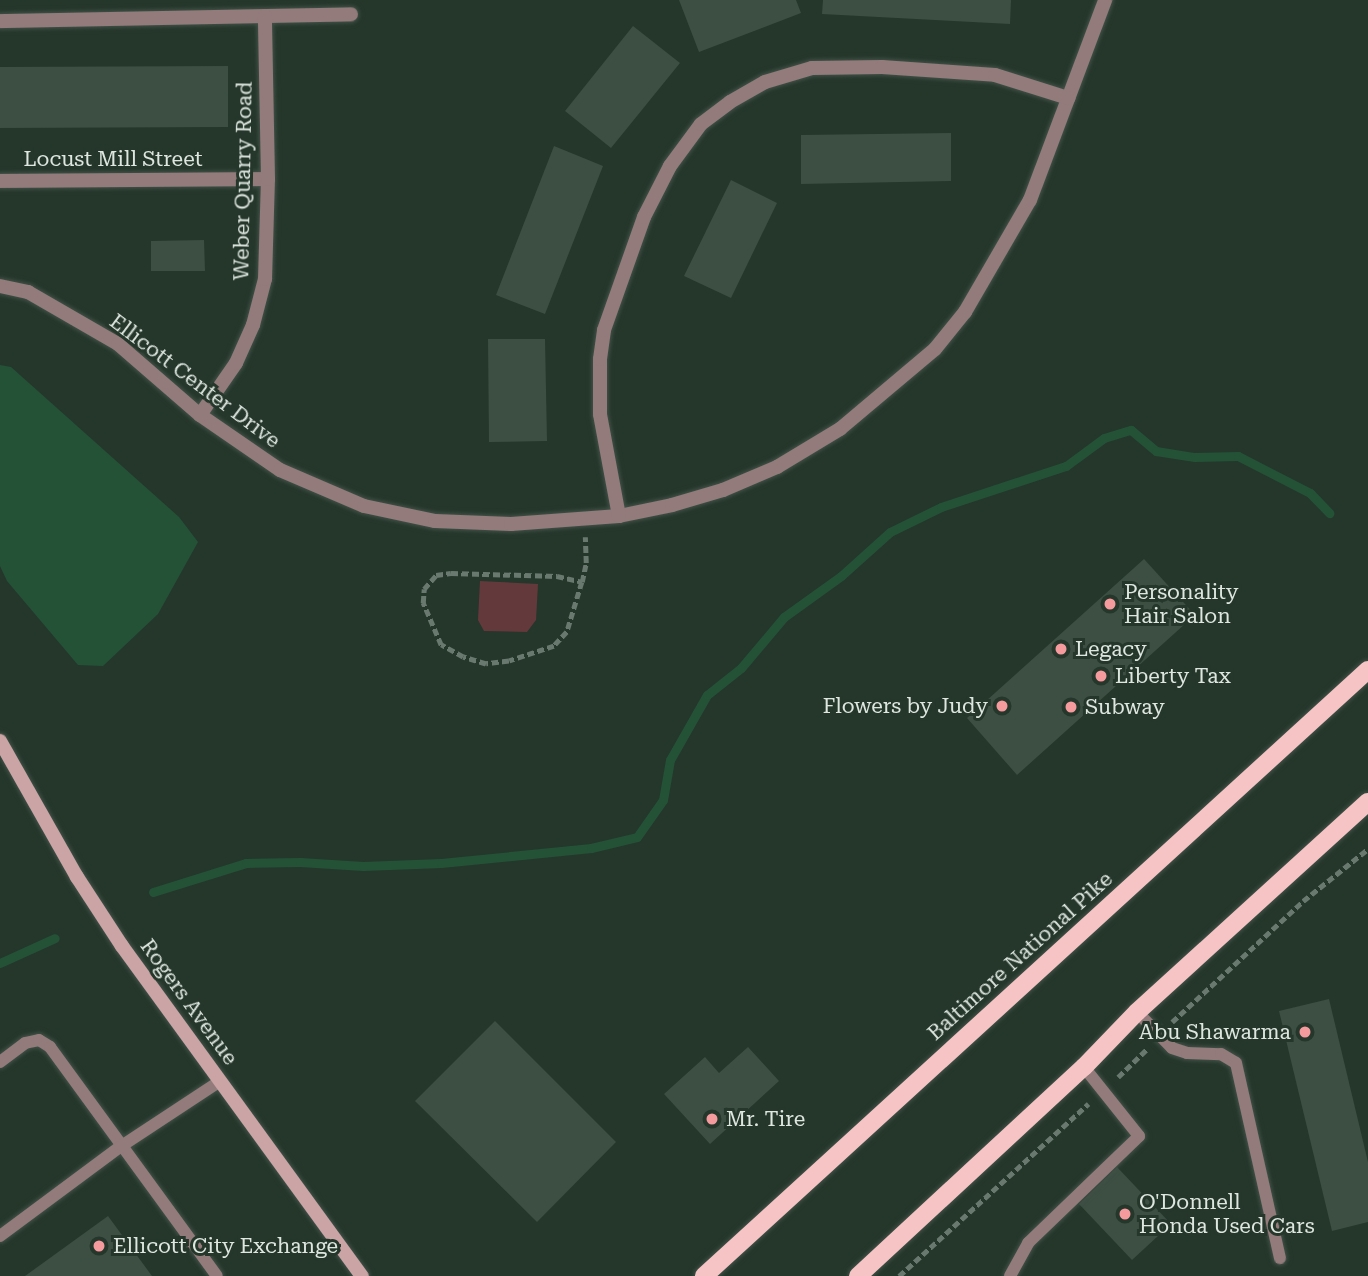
<!DOCTYPE html>
<style>
body{margin:0}
#map{position:relative;width:1368px;height:1276px;overflow:hidden;background:#25362b;font-family:"Roboto Serif",serif}
div>[style]{position:absolute}
.green>*{inset:0;background:#64393b}
.water>*{inset:0;background:#245237}
.stream>*{height:9px;margin:-4.5px;padding:0 4.5px;transform-origin:4.5px;border-radius:4.5px;background:#245237}
.building>*{inset:0;background:#3d4e43}
.path>*{height:4.5px;margin-top:-2.25px;transform-origin:0;background:repeating-linear-gradient(90deg,#6a796f 0 7px,transparent 0 10.5px)}
.roads{filter:drop-shadow(0 0 2px #425248) drop-shadow(0 0 2px #425248)}
.service>*{height:12px;margin:-6px;padding:0 6px;transform-origin:6px;border-radius:6px;background:#937b7b}
.minor>*{height:14px;margin:-7px;padding:0 7px;transform-origin:7px;border-radius:7px;background:#937b7b}
.secondary>*{height:14px;margin:-7px;padding:0 7px;transform-origin:7px;border-radius:7px;background:#cba4a5}
.primary>*{height:18px;margin:-9px;padding:0 9px;transform-origin:9px;border-radius:9px;background:#f7c4c5}
.dots>*{width:19px;height:19px;translate:-50% -50%;box-sizing:border-box;border:4px solid #25362b;border-radius:50%}
span{translate:-50% -50%;white-space:nowrap;text-align:center;line-height:1.15;-webkit-text-stroke:6px #25362b;paint-order:stroke}
.street-label{font-size:21px;color:#dde7e0}
.poi-label{font-size:21px;color:#dde7e0}
.left{translate:0 -50%;text-align:left}
.right{translate:-100% -50%;text-align:right}
</style>
<div id="map">
<div class="green">
<div style="clip-path:polygon(480px 581px,538px 584px,536px 620px,527px 632px,484px 631px,478px 620px)"></div>
</div>
<div class="water">
<div style="clip-path:polygon(0 365px,11px 367px,179px 517px,198px 542px,158px 614px,103px 666px,78px 665px,7px 581px,0 566px)"></div>
</div>
<div class="stream">
<div style="left:153px;top:892px;width:97px;rotate:-17.3deg"></div>
<div style="left:246px;top:863px;width:54px;rotate:-1.1deg"></div>
<div style="left:300px;top:862px;width:63px;rotate:3.6deg"></div>
<div style="left:363px;top:866px;width:78px;rotate:-2.2deg"></div>
<div style="left:441px;top:863px;width:151px;rotate:-5.7deg"></div>
<div style="left:591px;top:848px;width:47px;rotate:-13.4deg"></div>
<div style="left:637px;top:837px;width:45px;rotate:-54.9deg"></div>
<div style="left:663px;top:800px;width:41px;rotate:-80.1deg"></div>
<div style="left:670px;top:760px;width:75px;rotate:-60.4deg"></div>
<div style="left:707px;top:695px;width:43px;rotate:-38.5deg"></div>
<div style="left:741px;top:668px;width:67px;rotate:-49.9deg"></div>
<div style="left:784px;top:617px;width:70px;rotate:-35.7deg"></div>
<div style="left:841px;top:576px;width:66px;rotate:-41.9deg"></div>
<div style="left:890px;top:532px;width:57px;rotate:-26.1deg"></div>
<div style="left:941px;top:507px;width:132px;rotate:-18.2deg"></div>
<div style="left:1066px;top:466px;width:47px;rotate:-36.4deg"></div>
<div style="left:1104px;top:438px;width:28px;rotate:-17deg"></div>
<div style="left:1131px;top:430px;width:33px;rotate:40deg"></div>
<div style="left:1156px;top:451px;width:39px;rotate:9deg"></div>
<div style="left:1195px;top:457px;width:43px;rotate:-1.3deg"></div>
<div style="left:1238px;top:456px;width:81px;rotate:27.2deg"></div>
<div style="left:1310px;top:493px;width:28px;rotate:46deg"></div>
<div style="left:0;top:963px;width:60px;rotate:-24.4deg"></div>
</div>
<div class="building">
<div style="clip-path:polygon(679px 0,796px 0,801px 13px,699px 52px)"></div>
<div style="clip-path:polygon(823px 0,1011px 0,1010px 24px,822px 14px)"></div>
<div style="clip-path:polygon(633px 26px,680px 63px,611px 148px,565px 111px)"></div>
<div style="clip-path:polygon(228px 66px,228px 127px,0 128px,0 67px)"></div>
<div style="clip-path:polygon(951px 133px,951px 181px,801px 184px,801px 135px)"></div>
<div style="clip-path:polygon(554px 146px,603px 166px,545px 314px,496px 295px)"></div>
<div style="clip-path:polygon(731px 180px,777px 203px,731px 298px,684px 276px)"></div>
<div style="clip-path:polygon(204px 240px,205px 271px,151px 271px,151px 241px)"></div>
<div style="clip-path:polygon(488px 339px,545px 339px,547px 441px,489px 442px)"></div>
<div style="clip-path:polygon(1144px 559px,1195px 615px,1017px 775px,967px 718px)"></div>
<div style="clip-path:polygon(1329px 999px,1368px 1162px,1368px 1222px,1332px 1231px,1279px 1011px)"></div>
<div style="clip-path:polygon(495px 1021px,616px 1142px,537px 1222px,415px 1101px)"></div>
<div style="clip-path:polygon(748px 1047px,779px 1081px,710px 1144px,664px 1094px,705px 1057px,719px 1073px)"></div>
<div style="clip-path:polygon(1117px 1167px,1171px 1224px,1132px 1260px,1079px 1204px)"></div>
<div style="clip-path:polygon(108px 1216px,152px 1276px,25px 1276px)"></div>
</div>
<div class="path">
<div style="left:582px;top:582px;width:52px;rotate:106.7deg"></div>
<div style="left:567px;top:632px;width:19px;rotate:133deg"></div>
<div style="left:554px;top:646px;width:47px;rotate:161.6deg"></div>
<div style="left:509px;top:661px;width:23px;rotate:173deg"></div>
<div style="left:486px;top:664px;width:24px;rotate:-163deg"></div>
<div style="left:463px;top:657px;width:25px;rotate:-151deg"></div>
<div style="left:441px;top:645px;width:46px;rotate:-113.2deg"></div>
<div style="left:423px;top:603px;width:14px;rotate:-86deg"></div>
<div style="left:424px;top:589px;width:18px;rotate:-49deg"></div>
<div style="left:436px;top:575px;width:15px;rotate:-8deg"></div>
<div style="left:451px;top:573px;width:106px;rotate:1.6deg"></div>
<div style="left:557px;top:576px;width:26px;rotate:13deg"></div>
<div style="left:582px;top:582px;width:19px;rotate:-78deg"></div>
<div style="left:586px;top:563px;width:26px;rotate:-92deg"></div>
<div style="left:1172px;top:1022px;width:178px;rotate:-42.7deg"></div>
<div style="left:1303px;top:901px;width:83px;rotate:-38.7deg"></div>
<div style="left:1118px;top:1077px;width:40px;rotate:-44deg"></div>
<div style="left:899px;top:1276px;width:256px;rotate:-42.3deg"></div>
</div>
<div class="roads">
<div class="service">
<div style="left:1137px;top:1012px;width:50px;rotate:45.8deg"></div>
<div style="left:1172px;top:1048px;width:16px;rotate:18deg"></div>
<div style="left:1187px;top:1053px;width:34px;rotate:2deg"></div>
<div style="left:1221px;top:1054px;width:17px;rotate:31deg"></div>
<div style="left:1236px;top:1063px;width:200px;rotate:77.3deg"></div>
<div style="left:0;top:1062px;width:31px;rotate:-37deg"></div>
<div style="left:25px;top:1043px;width:14px;rotate:-12deg"></div>
<div style="left:39px;top:1040px;width:13px;rotate:32deg"></div>
<div style="left:50px;top:1047px;width:283px;rotate:53.9deg"></div>
<div style="left:0;top:1236px;width:149px;rotate:-36.6deg"></div>
<div style="left:120px;top:1147px;width:120px;rotate:-33.4deg"></div>
<div style="left:1010px;top:1276px;width:38px;rotate:-61deg"></div>
<div style="left:1028px;top:1243px;width:154px;rotate:-43.9deg"></div>
<div style="left:1139px;top:1136px;width:88px;rotate:-128.6deg"></div>
</div>
<div class="minor">
<div style="left:0;top:21px;width:351px;rotate:-1.1deg"></div>
<div style="left:0;top:181px;width:268px;rotate:-0.4deg"></div>
<div style="left:0;top:286px;width:29px;rotate:12deg"></div>
<div style="left:28px;top:292px;width:104px;rotate:30deg"></div>
<div style="left:118px;top:344px;width:108px;rotate:40.9deg"></div>
<div style="left:200px;top:415px;width:97px;rotate:34.5deg"></div>
<div style="left:280px;top:470px;width:91px;rotate:23.2deg"></div>
<div style="left:364px;top:506px;width:73px;rotate:11.9deg"></div>
<div style="left:435px;top:521px;width:76px;rotate:2.3deg"></div>
<div style="left:511px;top:524px;width:108px;rotate:-4.2deg"></div>
<div style="left:619px;top:516px;width:54px;rotate:-11.7deg"></div>
<div style="left:672px;top:505px;width:53px;rotate:-16.4deg"></div>
<div style="left:723px;top:490px;width:59px;rotate:-23.1deg"></div>
<div style="left:777px;top:467px;width:74px;rotate:-31.1deg"></div>
<div style="left:840px;top:429px;width:124px;rotate:-40.1deg"></div>
<div style="left:935px;top:349px;width:48px;rotate:-51deg"></div>
<div style="left:965px;top:312px;width:129px;rotate:-59.9deg"></div>
<div style="left:1030px;top:200px;width:214px;rotate:-69.4deg"></div>
<div style="left:200px;top:415px;width:63px;rotate:-55.3deg"></div>
<div style="left:236px;top:363px;width:42px;rotate:-65.9deg"></div>
<div style="left:253px;top:325px;width:48px;rotate:-75.4deg"></div>
<div style="left:265px;top:279px;width:100px;rotate:-88.3deg"></div>
<div style="left:268px;top:179px;width:163px;rotate:-91.1deg"></div>
<div style="left:619px;top:516px;width:104px;rotate:-100.6deg"></div>
<div style="left:600px;top:414px;width:55px;rotate:-90deg"></div>
<div style="left:600px;top:359px;width:29px;rotate:-82deg"></div>
<div style="left:604px;top:330px;width:120px;rotate:-70.5deg"></div>
<div style="left:644px;top:217px;width:57px;rotate:-63deg"></div>
<div style="left:670px;top:166px;width:52px;rotate:-53.6deg"></div>
<div style="left:701px;top:124px;width:36px;rotate:-37deg"></div>
<div style="left:730px;top:102px;width:40px;rotate:-29.7deg"></div>
<div style="left:765px;top:82px;width:49px;rotate:-16.6deg"></div>
<div style="left:812px;top:68px;width:70px;rotate:-0.8deg"></div>
<div style="left:882px;top:67px;width:113px;rotate:4deg"></div>
<div style="left:995px;top:75px;width:77px;rotate:17.5deg"></div>
</div>
<div class="secondary">
<div style="left:0;top:741px;width:156px;rotate:60.5deg"></div>
<div style="left:77px;top:877px;width:82px;rotate:56.9deg"></div>
<div style="left:122px;top:946px;width:408px;rotate:54deg"></div>
</div>
<div class="primary">
<div style="left:704px;top:1276px;width:899px;rotate:-42.39deg"></div>
<div style="left:858px;top:1276px;width:308px;rotate:-42.8deg"></div>
<div style="left:1084px;top:1067px;width:76px;rotate:-46.1deg"></div>
<div style="left:1137px;top:1012px;width:312px;rotate:-42.3deg"></div>
</div>
</div>
<div class="dots">
<div style="left:1110px;top:604px;background:#f59b9e"></div>
<div style="left:1061px;top:649px;background:#f59b9e"></div>
<div style="left:1101px;top:676px;background:#f59b9e"></div>
<div style="left:1002px;top:706px;background:#f59b9e"></div>
<div style="left:1071px;top:707px;background:#f59b9e"></div>
<div style="left:1305px;top:1032px;background:#f59b9e"></div>
<div style="left:712px;top:1119px;background:#f59b9e"></div>
<div style="left:1125px;top:1214px;background:#f59b9e"></div>
<div style="left:99px;top:1246px;background:#f59b9e"></div>
</div>
<div class="street-label">
<span style="left:113px;top:159px">Locust Mill Street</span>
<span style="left:243px;top:181px;rotate:-89deg">Weber Quarry Road</span>
<span style="left:195px;top:381px;rotate:37deg">Ellicott Center Drive</span>
<span style="left:1020px;top:956px;rotate:-42deg">Baltimore National Pike</span>
<span style="left:189px;top:1002px;rotate:54deg">Rogers Avenue</span>
</div>
<div class="poi-label">
<span class="left" style="left:1124px;top:604px">Personality<br>Hair Salon</span>
<span class="left" style="left:1075px;top:649px">Legacy</span>
<span class="left" style="left:1115px;top:676px">Liberty Tax</span>
<span class="right" style="left:988px;top:706px">Flowers by Judy</span>
<span class="left" style="left:1085px;top:707px">Subway</span>
<span class="right" style="left:1291px;top:1032px">Abu Shawarma</span>
<span class="left" style="left:726px;top:1119px">Mr. Tire</span>
<span class="left" style="left:1139px;top:1214px">O'Donnell<br>Honda Used Cars</span>
<span class="left" style="left:113px;top:1246px">Ellicott City Exchange</span>
</div>
</div>
